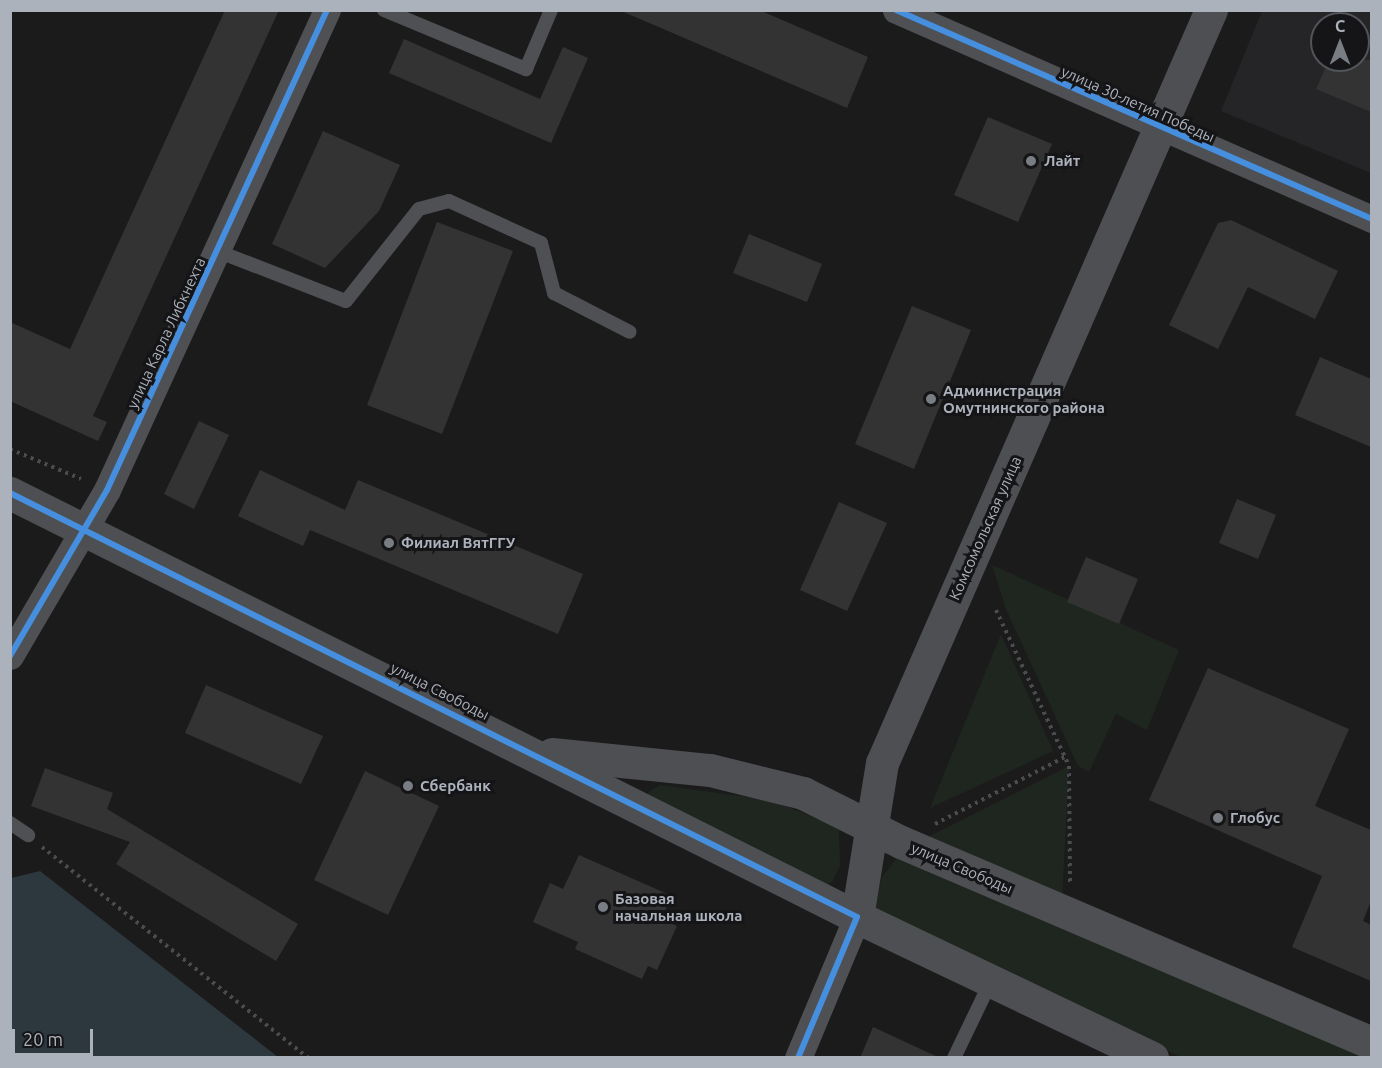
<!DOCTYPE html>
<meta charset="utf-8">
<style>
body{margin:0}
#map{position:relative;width:1382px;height:1068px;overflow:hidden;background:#1b1b1b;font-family:Ubuntu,sans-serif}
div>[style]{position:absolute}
.built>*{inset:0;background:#252527}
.green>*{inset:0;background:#1e261f}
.water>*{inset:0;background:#2d373e}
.building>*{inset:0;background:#333}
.path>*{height:4px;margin-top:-2px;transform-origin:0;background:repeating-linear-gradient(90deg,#4b4c4f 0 3px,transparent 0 7.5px)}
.lane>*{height:14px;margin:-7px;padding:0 7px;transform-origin:7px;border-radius:7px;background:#4f5054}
.street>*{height:27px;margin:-13.5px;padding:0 13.5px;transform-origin:13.5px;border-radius:13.5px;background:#4f5054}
.secondary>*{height:33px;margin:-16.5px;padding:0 16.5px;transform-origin:16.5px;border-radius:16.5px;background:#4e4f52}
.cycleway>*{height:6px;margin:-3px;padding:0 3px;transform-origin:3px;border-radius:3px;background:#468fdf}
.dots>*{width:16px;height:16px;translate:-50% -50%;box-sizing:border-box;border:3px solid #151517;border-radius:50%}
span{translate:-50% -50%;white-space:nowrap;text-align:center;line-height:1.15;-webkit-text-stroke:6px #151517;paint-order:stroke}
.street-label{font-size:15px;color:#acb2bc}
.poi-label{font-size:15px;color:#acb2bc;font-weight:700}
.left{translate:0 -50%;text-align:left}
.frame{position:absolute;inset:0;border:12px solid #acb2bc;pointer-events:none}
.north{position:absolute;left:1310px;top:12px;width:60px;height:60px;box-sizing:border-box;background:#151517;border:2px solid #515459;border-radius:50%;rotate:0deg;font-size:16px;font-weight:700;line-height:24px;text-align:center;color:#acb2bc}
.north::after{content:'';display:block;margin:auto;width:21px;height:27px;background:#797d84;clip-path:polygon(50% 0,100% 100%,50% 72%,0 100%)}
.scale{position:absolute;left:12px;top:1029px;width:81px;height:27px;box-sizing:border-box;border:3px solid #acb2bc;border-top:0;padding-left:8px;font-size:18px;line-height:21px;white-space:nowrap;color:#acb2bc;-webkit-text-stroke:4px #151517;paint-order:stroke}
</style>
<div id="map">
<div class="built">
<div style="clip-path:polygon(evenodd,1262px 11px,1371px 11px,1371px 173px,1221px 111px,1262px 11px,1322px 24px,1358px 24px,1358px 60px,1322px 60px,1322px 24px)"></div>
</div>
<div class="green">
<div style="clip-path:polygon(992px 565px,1179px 650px,1147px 730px,1116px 714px,1089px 772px,1078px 766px,1006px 609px)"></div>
<div style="clip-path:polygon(1001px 634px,1053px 751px,930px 808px)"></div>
<div style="clip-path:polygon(1069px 766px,1062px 899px,922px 840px)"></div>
<div style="clip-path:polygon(660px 785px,770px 800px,826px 822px,839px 830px,840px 866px,832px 882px,824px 887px,650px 799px,648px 792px)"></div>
<div style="clip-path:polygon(900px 854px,1366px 1057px,1181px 1057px,872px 915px,882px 877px)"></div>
</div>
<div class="water">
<div style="clip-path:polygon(40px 871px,278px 1057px,11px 1057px,11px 878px)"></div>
</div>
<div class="building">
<div style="clip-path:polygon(225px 10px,279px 10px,93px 416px,107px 422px,98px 441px,10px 401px,10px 322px,70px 349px)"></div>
<div style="clip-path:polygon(619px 10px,759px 10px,868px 57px,847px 108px)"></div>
<div style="clip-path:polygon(404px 39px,540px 99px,563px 47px,588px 58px,551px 143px,389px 73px)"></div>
<div style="clip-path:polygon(1329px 60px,1371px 60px,1371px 112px,1316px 89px)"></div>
<div style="clip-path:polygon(988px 117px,1052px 144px,1018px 222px,954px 195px)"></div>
<div style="clip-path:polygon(323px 131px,400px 165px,379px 211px,325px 268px,272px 244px)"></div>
<div style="clip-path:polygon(1231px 220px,1338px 271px,1315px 319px,1248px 287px,1218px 349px,1169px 325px,1218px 223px)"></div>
<div style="clip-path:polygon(437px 222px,513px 251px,442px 434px,367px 405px)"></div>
<div style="clip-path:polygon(749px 234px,822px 264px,807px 302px,733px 273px)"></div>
<div style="clip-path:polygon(912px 306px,971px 330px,914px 469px,855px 444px)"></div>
<div style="clip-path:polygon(1320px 357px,1371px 379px,1371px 447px,1295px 415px)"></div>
<div style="clip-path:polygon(199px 421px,229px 435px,194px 509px,164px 494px)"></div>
<div style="clip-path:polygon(260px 470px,345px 510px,358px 480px,583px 574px,558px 634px,310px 530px,303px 546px,238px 516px)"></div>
<div style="clip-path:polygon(1237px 499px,1276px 515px,1258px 559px,1219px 543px)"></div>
<div style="clip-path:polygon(839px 502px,887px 523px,847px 611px,800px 590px)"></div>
<div style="clip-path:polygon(1086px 557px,1138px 579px,1119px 624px,1067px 602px)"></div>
<div style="clip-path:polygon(1208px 668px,1349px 729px,1315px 806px,1371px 830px,1371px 901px,1363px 921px,1371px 925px,1371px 981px,1292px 947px,1322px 876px,1149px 800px)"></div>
<div style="clip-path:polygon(206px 685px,323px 736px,301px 784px,185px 733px)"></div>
<div style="clip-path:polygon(45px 768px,113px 793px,107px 809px,298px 924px,276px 961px,116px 864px,130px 842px,31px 806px)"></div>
<div style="clip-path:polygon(365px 771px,439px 806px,388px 915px,314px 880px)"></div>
<div style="clip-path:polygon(579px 855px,672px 896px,661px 919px,677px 926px,657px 970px,648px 966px,642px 979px,575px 949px,578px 942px,533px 922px,550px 883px,563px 889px)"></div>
<div style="clip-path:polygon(873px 1027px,940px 1058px,860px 1058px)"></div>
</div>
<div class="path">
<div style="left:10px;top:449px;width:77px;rotate:22.9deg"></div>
<div style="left:996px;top:610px;width:172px;rotate:64.9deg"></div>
<div style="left:1069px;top:766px;width:117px;rotate:89.5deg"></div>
<div style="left:935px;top:824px;width:146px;rotate:-27.3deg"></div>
<div style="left:42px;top:847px;width:340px;rotate:38.4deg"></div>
</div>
<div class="lane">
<div style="left:384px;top:10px;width:154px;rotate:22.6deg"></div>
<div style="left:526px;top:69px;width:64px;rotate:-67deg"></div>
<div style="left:217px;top:251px;width:138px;rotate:21.2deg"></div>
<div style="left:346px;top:301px;width:117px;rotate:-51.6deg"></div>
<div style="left:419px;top:209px;width:31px;rotate:-15deg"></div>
<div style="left:449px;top:201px;width:101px;rotate:24.5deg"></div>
<div style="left:541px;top:243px;width:52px;rotate:75.4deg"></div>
<div style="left:554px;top:293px;width:85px;rotate:27.2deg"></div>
<div style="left:10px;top:823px;width:22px;rotate:34deg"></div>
<div style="left:954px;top:1058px;width:85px;rotate:-64.3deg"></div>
</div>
<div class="street">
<div style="left:896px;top:10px;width:520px;rotate:23.71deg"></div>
<div style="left:10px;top:656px;width:192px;rotate:-59.7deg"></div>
<div style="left:107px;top:490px;width:528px;rotate:-65.38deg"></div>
<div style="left:798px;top:1058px;width:153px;rotate:-67.3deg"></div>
</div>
<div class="secondary">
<div style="left:10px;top:493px;width:947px;rotate:26.59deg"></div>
<div style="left:857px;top:917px;width:327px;rotate:25.5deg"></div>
<div style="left:552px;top:754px;width:159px;rotate:5.8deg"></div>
<div style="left:710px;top:770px;width:96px;rotate:13.9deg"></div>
<div style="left:803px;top:793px;width:110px;rotate:26.6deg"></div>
<div style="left:901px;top:842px;width:512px;rotate:23.11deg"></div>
<div style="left:857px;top:917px;width:156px;rotate:-80.8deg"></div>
<div style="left:882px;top:763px;width:822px;rotate:-66.4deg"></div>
</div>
<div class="cycleway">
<div style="left:896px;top:10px;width:520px;rotate:23.71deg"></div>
<div style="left:10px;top:493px;width:947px;rotate:26.59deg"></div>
<div style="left:857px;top:917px;width:153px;rotate:112.7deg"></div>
<div style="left:10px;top:656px;width:192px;rotate:-59.7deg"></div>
<div style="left:107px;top:490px;width:528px;rotate:-65.38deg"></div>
</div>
<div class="dots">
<div style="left:1031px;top:161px;background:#797d84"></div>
<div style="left:931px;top:399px;background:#797d84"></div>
<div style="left:389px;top:543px;background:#797d84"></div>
<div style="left:408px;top:786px;background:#797d84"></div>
<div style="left:1218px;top:818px;background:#797d84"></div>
<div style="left:603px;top:907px;background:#797d84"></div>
</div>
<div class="street-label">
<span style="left:1138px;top:104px;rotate:24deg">улица 30-летия Победы</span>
<span style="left:166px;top:333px;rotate:-65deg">улица Карла Либкнехта</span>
<span style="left:985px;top:528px;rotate:-66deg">Комсомольская улица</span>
<span style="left:440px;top:691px;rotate:27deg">улица Свободы</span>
<span style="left:962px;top:868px;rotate:23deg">улица Свободы</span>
</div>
<div class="poi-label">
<span class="left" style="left:1044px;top:161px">Лайт</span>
<span class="left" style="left:943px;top:399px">Администрация<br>Омутнинского района</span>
<span class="left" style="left:401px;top:543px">Филиал ВятГГУ</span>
<span class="left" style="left:420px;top:786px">Сбербанк</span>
<span class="left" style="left:1230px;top:818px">Глобус</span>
<span class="left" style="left:615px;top:907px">Базовая<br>начальная школа</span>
</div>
<div class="frame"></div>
<div class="north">С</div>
<div class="scale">20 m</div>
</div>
